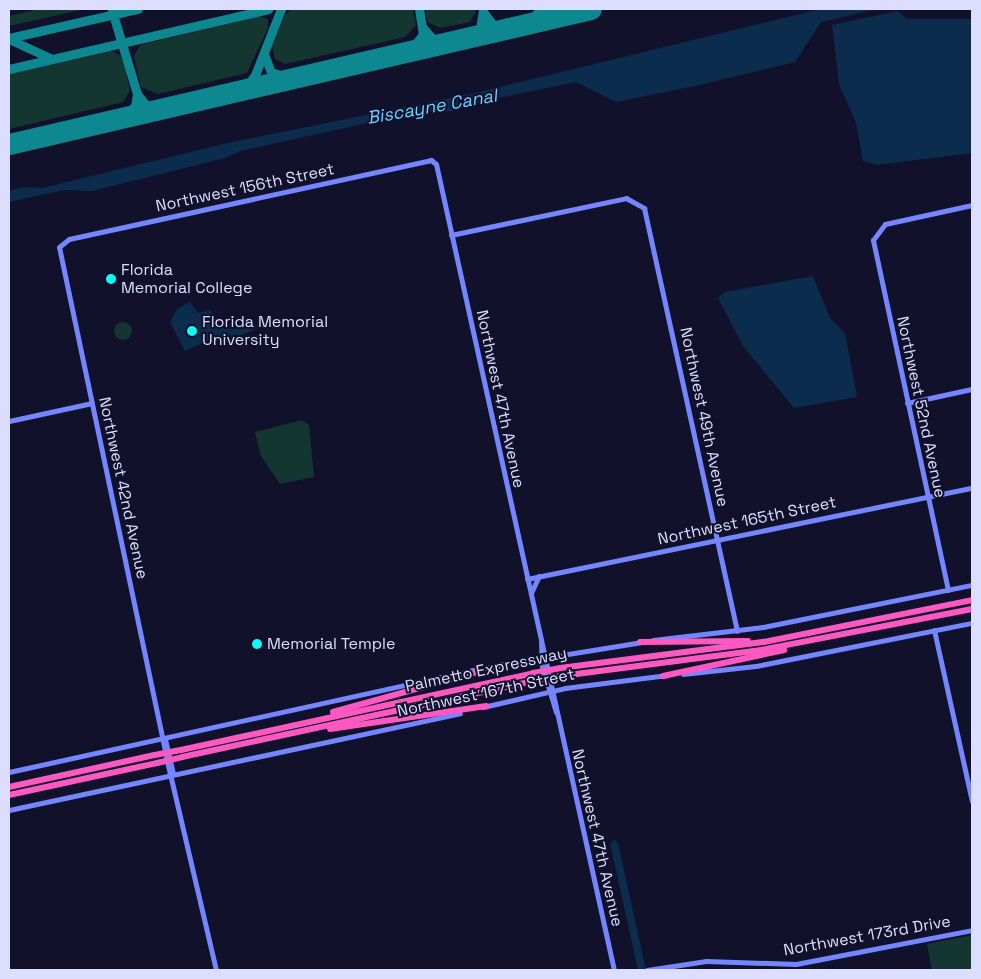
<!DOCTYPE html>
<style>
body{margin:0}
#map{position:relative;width:981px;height:979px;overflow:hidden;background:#12112c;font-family:"Space Grotesk",sans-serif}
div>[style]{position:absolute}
.green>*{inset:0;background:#143630}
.round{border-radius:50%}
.water>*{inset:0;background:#0b2c4c}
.taxiway>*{height:9px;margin:-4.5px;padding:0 4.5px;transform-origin:4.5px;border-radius:4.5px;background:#0e8890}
.runway>*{height:21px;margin:-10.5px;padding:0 10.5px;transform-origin:10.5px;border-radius:10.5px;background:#0e8890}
.secondary>*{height:5px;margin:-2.5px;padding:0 2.5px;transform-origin:2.5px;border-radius:2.5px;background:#7485ff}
.highway>*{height:6px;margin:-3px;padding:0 3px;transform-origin:3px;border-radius:3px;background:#ff58c1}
.highway-bridge>*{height:6px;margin:-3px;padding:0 3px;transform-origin:3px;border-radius:3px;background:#ff58c1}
.dots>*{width:14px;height:14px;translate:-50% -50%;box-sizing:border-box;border:2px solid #12112c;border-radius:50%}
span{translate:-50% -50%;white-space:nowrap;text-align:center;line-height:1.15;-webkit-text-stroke:4px #12112c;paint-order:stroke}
.street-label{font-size:16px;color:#dddeff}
.poi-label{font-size:16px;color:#dddeff}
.left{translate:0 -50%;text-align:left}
.water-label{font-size:18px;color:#6bd1ff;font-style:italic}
.frame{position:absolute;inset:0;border:10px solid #dddeff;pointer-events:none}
</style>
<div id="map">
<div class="green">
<div style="clip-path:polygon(40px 9px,85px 9px,9px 26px,9px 16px)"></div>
<div style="clip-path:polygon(292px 9px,413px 9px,416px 25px,405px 37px,285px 64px,275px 59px,272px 46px,285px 15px)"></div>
<div style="clip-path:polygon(425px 9px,477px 9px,470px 22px,440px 28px,428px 22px)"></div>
<div style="clip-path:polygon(260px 16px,268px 19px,268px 28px,247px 73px,158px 94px,141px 87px,134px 56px,140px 45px)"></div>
<div style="clip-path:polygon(111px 51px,120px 55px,125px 65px,130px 91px,123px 102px,9px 129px,9px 74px)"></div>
<div class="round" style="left:114px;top:322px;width:18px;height:18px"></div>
<div style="clip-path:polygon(302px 420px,309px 425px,314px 477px,280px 484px,261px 456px,255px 432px)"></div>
<div style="clip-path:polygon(972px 935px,972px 970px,932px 970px,927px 944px)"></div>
</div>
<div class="water">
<div style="clip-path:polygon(821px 9px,877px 9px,821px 22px,795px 62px,695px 86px,616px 102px,576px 82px,566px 84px,460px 106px,456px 111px,418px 112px,240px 151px,225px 158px,92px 191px,64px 190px,9px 202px,9px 191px,23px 187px,42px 188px,228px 143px,479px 92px)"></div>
<div style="clip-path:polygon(898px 11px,907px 19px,972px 19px,972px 153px,877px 165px,863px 161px,856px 123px,839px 84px,832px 25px)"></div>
<div style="clip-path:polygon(813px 276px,830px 318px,845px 333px,857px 397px,794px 408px,743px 346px,718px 298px,725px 292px)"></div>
<div style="clip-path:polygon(190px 302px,198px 313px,211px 310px,213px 321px,218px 326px,234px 327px,248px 321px,258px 328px,232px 339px,207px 341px,185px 351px,170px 322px,177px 309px)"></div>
<div style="clip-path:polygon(614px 840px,618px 843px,646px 970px,638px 970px,610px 843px)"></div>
</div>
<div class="taxiway">
<div style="left:547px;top:9px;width:17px;rotate:21deg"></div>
<div style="left:112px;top:11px;width:87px;rotate:73.2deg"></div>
<div style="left:137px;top:94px;width:12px;rotate:99deg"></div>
<div style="left:135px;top:106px;width:16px;rotate:137deg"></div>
<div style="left:484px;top:13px;width:15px;rotate:53deg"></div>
<div style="left:493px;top:25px;width:13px;rotate:13deg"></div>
<div style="left:529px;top:23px;width:18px;rotate:-52deg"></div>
<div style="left:423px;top:28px;width:15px;rotate:48deg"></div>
<div style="left:433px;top:39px;width:16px;rotate:11deg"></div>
<div style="left:9px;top:38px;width:132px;rotate:-12.7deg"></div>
<div style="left:466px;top:38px;width:17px;rotate:-33deg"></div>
<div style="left:480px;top:29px;width:20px;rotate:-81deg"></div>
<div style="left:9px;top:39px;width:47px;rotate:24.9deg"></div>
<div style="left:411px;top:50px;width:20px;rotate:-53deg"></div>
<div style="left:423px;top:34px;width:25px;rotate:-99deg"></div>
<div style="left:264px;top:54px;width:19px;rotate:69deg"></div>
<div style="left:271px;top:72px;width:20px;rotate:18deg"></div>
<div style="left:9px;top:69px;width:266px;rotate:-13deg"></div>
<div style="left:235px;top:91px;width:12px;rotate:-20deg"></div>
<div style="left:246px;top:87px;width:15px;rotate:-53deg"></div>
<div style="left:255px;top:75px;width:71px;rotate:-68.5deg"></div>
<div style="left:137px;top:94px;width:13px;rotate:51deg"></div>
<div style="left:145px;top:104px;width:14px;rotate:21deg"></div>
</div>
<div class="runway">
<div style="left:9px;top:144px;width:597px;rotate:-13.06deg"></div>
</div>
<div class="secondary">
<div style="left:451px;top:235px;width:179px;rotate:-11.9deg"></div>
<div style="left:626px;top:198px;width:21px;rotate:29deg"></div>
<div style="left:644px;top:208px;width:433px;rotate:77.6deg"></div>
<div style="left:907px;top:403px;width:66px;rotate:-12.2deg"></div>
<div style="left:9px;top:421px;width:85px;rotate:-12.2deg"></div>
<div style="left:527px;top:579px;width:454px;rotate:-11.6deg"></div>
<div style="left:948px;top:590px;width:358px;rotate:-102.1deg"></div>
<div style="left:873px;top:240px;width:20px;rotate:-53deg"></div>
<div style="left:885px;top:224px;width:89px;rotate:-12.3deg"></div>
<div style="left:531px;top:593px;width:19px;rotate:-65deg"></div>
<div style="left:934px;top:630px;width:175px;rotate:77.5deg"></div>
<div style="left:653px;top:640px;width:111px;rotate:-6.7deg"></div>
<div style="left:763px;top:627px;width:213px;rotate:-11.4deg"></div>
<div style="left:541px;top:642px;width:24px;rotate:88deg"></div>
<div style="left:542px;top:666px;width:48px;rotate:73.1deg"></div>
<div style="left:500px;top:665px;width:144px;rotate:-9.2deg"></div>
<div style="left:683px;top:674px;width:73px;rotate:-6.3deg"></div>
<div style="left:756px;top:666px;width:220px;rotate:-11.3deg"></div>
<div style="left:483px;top:707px;width:84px;rotate:-13deg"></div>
<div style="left:565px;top:688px;width:103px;rotate:-7.3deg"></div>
<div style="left:165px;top:739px;width:36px;rotate:77deg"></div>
<div style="left:9px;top:772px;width:479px;rotate:-12.4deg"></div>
<div style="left:9px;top:810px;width:461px;rotate:-12.1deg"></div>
<div style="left:216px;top:970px;width:211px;rotate:-103.2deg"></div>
<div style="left:168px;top:765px;width:529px;rotate:-101.88deg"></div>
<div style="left:59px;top:247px;width:13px;rotate:-39deg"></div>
<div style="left:69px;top:239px;width:371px;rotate:-12.3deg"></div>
<div style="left:431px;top:160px;width:6px;rotate:39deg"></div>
<div style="left:436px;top:164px;width:825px;rotate:77.55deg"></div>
<div style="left:647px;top:970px;width:60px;rotate:-8.7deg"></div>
<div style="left:706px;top:961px;width:90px;rotate:1.9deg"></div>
<div style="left:796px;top:964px;width:179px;rotate:-10.9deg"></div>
</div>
<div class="highway">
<div style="left:640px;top:642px;width:108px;rotate:-0.5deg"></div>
<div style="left:560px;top:668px;width:206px;rotate:-7.3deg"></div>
<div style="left:764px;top:642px;width:212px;rotate:-11.4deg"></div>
<div style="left:561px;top:676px;width:202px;rotate:-7.4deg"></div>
<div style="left:761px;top:650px;width:215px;rotate:-11deg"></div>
<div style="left:663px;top:676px;width:124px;rotate:-12.1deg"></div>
<div style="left:333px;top:712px;width:176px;rotate:-15.5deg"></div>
<div style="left:330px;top:729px;width:158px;rotate:-8.4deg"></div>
<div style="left:181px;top:750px;width:360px;rotate:-12.3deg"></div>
<div style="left:182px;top:757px;width:361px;rotate:-12.2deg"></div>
<div style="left:9px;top:787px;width:149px;rotate:-12.4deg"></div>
<div style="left:9px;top:795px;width:151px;rotate:-12.2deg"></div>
</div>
<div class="highway-bridge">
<div style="left:533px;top:673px;width:27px;rotate:-10deg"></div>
<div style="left:535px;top:681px;width:26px;rotate:-11deg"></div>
<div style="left:155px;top:755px;width:26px;rotate:-11deg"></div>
<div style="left:157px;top:763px;width:26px;rotate:-13deg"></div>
</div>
<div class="dots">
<div style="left:111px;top:279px;background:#09fff3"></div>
<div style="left:192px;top:331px;background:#09fff3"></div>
<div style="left:257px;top:644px;background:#09fff3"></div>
</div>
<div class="street-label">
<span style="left:245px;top:188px;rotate:-12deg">Northwest 156th Street</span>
<span style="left:500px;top:399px;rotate:78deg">Northwest 47th Avenue</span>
<span style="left:921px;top:407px;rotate:78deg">Northwest 52nd Avenue</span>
<span style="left:704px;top:417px;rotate:78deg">Northwest 49th Avenue</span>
<span style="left:123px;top:488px;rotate:78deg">Northwest 42nd Avenue</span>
<span style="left:747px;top:521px;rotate:-12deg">Northwest 165th Street</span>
<span style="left:486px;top:670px;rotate:-12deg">Palmetto Expressway</span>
<span style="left:486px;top:693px;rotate:-12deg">Northwest 167th Street</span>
<span style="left:597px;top:838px;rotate:77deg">Northwest 47th Avenue</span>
<span style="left:867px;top:936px;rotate:-10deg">Northwest 173rd Drive</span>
</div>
<div class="poi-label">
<span class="left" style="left:121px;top:279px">Florida<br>Memorial College</span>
<span class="left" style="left:202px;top:331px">Florida Memorial<br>University</span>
<span class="left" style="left:267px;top:644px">Memorial Temple</span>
</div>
<div class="water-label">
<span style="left:432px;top:107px;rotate:-10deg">Biscayne Canal</span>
</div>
<div class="frame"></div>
</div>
